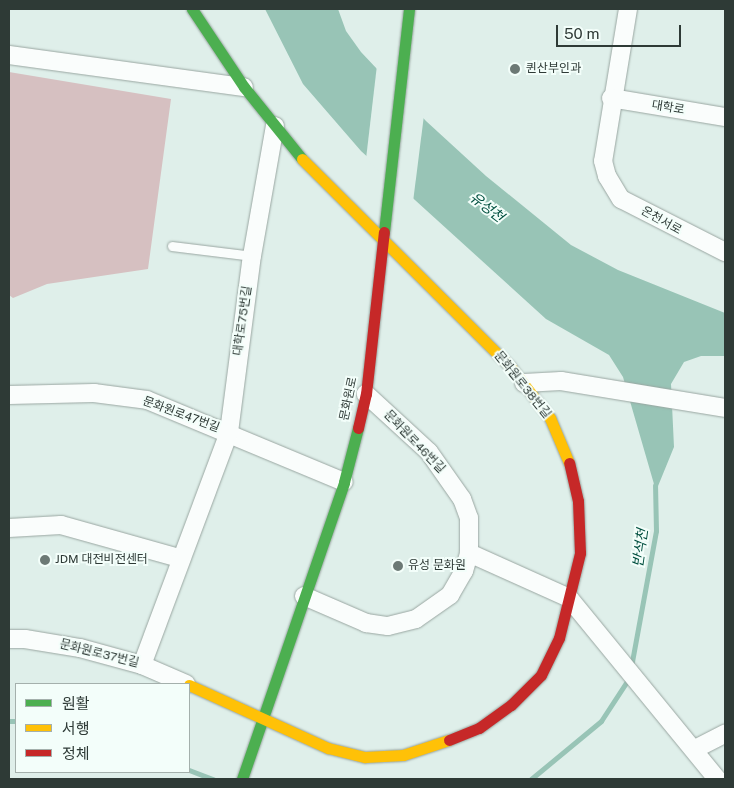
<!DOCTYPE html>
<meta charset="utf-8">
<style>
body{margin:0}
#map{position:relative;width:734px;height:788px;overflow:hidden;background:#dfefea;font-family:"Public Sans","Noto Sans KR",sans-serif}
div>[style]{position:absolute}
.forest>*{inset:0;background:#d6c0c1}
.water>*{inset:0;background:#98c4b6}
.pier>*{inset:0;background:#dfefea}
.stream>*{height:5px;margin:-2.5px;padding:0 2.5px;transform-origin:2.5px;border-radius:2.5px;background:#98c4b6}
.roads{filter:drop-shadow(0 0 1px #99a6a1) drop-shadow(0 0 1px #99a6a1)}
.lane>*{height:9px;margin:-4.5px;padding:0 4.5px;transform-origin:4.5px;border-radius:4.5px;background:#fafdfc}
.street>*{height:18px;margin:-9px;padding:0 9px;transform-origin:9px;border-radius:9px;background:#fafdfc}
.fast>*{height:11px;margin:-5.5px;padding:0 5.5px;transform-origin:5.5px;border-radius:5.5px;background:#4caf50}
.slow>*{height:11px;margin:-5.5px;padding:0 5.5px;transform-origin:5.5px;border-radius:5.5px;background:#ffc107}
.jam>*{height:11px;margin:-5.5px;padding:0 5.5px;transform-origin:5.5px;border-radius:5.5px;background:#c62828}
.dots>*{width:14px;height:14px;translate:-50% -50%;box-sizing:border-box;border:2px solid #f3fefa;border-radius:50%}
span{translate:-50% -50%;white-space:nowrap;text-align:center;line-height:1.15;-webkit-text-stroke:4px #f3fefa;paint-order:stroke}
.poi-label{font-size:12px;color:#2e3a36}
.left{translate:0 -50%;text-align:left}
.street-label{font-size:12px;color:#2e3a36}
.water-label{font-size:14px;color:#004f3f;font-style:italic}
.frame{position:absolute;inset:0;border:10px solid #2e3a36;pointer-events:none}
.legend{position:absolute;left:15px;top:683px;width:175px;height:90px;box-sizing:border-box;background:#f3fefa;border:1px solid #a4b0ac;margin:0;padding:6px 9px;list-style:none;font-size:15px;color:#2e3a36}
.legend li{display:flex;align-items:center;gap:10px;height:25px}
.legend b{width:25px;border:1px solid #a4b0ac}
.scale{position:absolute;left:556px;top:25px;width:125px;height:22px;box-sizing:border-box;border:2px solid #2e3a36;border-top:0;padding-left:6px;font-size:15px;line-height:18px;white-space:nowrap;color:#2e3a36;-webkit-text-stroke:4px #f3fefa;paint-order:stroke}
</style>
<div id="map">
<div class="forest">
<div style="clip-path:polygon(9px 72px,171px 99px,148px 269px,47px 284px,13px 298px,9px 295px)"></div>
</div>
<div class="water">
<div style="clip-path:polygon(265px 9px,338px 9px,346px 31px,361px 52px,426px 121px,486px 176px,571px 245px,618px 270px,725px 313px,725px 356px,701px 356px,684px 362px,671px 384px,674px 447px,656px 491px,623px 377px,609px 355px,546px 319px,361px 151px,303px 84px)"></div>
</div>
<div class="pier">
<div style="clip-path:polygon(377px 65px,424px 115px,413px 202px,366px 159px)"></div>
</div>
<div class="stream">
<div style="left:631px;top:667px;width:138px;rotate:-79.6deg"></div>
<div style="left:656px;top:531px;width:46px;rotate:-91.2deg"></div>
<div style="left:9px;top:721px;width:7px"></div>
<div style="left:189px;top:770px;width:26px;rotate:21deg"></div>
<div style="left:531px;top:779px;width:91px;rotate:-39.6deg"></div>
<div style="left:601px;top:721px;width:51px;rotate:-56.9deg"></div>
</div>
<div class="roads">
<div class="lane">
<div style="left:172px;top:246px;width:81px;rotate:7.1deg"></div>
</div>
<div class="street">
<div style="left:628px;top:9px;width:154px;rotate:99.3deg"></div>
<div style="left:603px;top:161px;width:16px;rotate:75deg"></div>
<div style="left:607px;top:176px;width:27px;rotate:59deg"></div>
<div style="left:621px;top:199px;width:117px;rotate:27deg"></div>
<div style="left:9px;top:55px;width:237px;rotate:7.8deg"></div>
<div style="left:611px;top:98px;width:116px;rotate:9.5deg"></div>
<div style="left:524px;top:383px;width:37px;rotate:-3deg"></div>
<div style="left:561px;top:381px;width:166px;rotate:9.3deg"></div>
<div style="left:9px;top:395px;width:85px;rotate:-1.3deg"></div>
<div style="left:94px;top:393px;width:53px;rotate:7.5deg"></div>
<div style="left:147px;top:400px;width:213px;rotate:22.6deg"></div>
<div style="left:9px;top:528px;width:52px;rotate:-3.3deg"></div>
<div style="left:61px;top:525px;width:123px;rotate:15.6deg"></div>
<div style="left:469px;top:553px;width:110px;rotate:24.2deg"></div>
<div style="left:569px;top:598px;width:234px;rotate:50.7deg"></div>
<div style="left:304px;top:596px;width:68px;rotate:23.5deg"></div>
<div style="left:366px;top:623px;width:22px;rotate:8deg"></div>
<div style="left:388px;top:626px;width:29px;rotate:-14deg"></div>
<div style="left:416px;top:619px;width:42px;rotate:-35.2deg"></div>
<div style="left:450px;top:595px;width:28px;rotate:-60deg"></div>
<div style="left:464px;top:571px;width:19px;rotate:-74deg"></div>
<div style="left:469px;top:553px;width:35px;rotate:-90deg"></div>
<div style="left:469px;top:518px;width:20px;rotate:-110deg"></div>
<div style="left:462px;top:499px;width:57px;rotate:-125.1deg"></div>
<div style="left:429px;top:452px;width:86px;rotate:-137.4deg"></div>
<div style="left:9px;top:639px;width:16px"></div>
<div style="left:25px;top:639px;width:56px;rotate:9.3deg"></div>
<div style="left:80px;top:648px;width:64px;rotate:15.3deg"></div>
<div style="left:142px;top:665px;width:48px;rotate:23.4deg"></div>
<div style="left:142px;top:665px;width:249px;rotate:-69.5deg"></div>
<div style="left:229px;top:432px;width:177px;rotate:-82.6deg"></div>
<div style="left:252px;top:256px;width:132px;rotate:-80deg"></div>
<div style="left:695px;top:749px;width:34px;rotate:-27deg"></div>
</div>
<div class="fast">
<div style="left:192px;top:9px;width:94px;rotate:56.3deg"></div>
<div style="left:244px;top:87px;width:92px;rotate:51.1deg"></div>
<div style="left:384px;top:232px;width:224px;rotate:-83.6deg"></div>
<div style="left:242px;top:779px;width:314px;rotate:-71deg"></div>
<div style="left:344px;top:482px;width:56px;rotate:-75.5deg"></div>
</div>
<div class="slow">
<div style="left:302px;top:159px;width:293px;rotate:44.9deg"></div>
<div style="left:510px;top:366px;width:66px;rotate:52.4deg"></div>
<div style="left:550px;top:418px;width:49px;rotate:67.1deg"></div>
<div style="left:189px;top:685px;width:153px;rotate:24.4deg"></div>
<div style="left:328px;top:748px;width:38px;rotate:14deg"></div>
<div style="left:365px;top:757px;width:38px;rotate:-3deg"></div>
<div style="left:403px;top:755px;width:48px;rotate:-18.1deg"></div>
</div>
<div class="jam">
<div style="left:358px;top:428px;width:35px;rotate:-77deg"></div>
<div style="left:366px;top:394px;width:163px;rotate:-83.7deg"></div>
<div style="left:449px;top:740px;width:32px;rotate:-22deg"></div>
<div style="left:479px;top:728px;width:39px;rotate:-36deg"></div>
<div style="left:511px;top:705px;width:42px;rotate:-45deg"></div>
<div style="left:541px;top:675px;width:41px;rotate:-64.1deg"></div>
<div style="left:559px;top:638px;width:88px;rotate:-76.1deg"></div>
<div style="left:580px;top:553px;width:52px;rotate:-92.2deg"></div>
<div style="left:578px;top:501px;width:39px;rotate:-103deg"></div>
</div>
</div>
<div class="dots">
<div style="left:515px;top:69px;background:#6c7975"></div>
<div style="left:45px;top:560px;background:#6c7975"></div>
<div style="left:398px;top:566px;background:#6c7975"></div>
</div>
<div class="poi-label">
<span class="left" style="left:526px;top:69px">퀸산부인과</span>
<span class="left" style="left:55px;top:560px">JDM 대전비전센터</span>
<span class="left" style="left:408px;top:566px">유성 문화원</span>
</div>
<div class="street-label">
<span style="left:668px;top:108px;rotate:9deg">대학로</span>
<span style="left:661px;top:221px;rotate:29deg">온천서로</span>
<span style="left:243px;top:321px;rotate:-82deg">대학로75번길</span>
<span style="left:522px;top:385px;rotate:51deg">문화원로38번길</span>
<span style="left:349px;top:399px;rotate:-78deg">문화원로</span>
<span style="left:181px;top:415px;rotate:20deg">문화원로47번길</span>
<span style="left:414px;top:442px;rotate:46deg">문화원로46번길</span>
<span style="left:99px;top:654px;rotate:14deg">문화원로37번길</span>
</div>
<div class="water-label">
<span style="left:487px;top:207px;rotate:38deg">유성천</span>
<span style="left:640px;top:548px;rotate:-82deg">반석천</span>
</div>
<div class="frame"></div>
<ul class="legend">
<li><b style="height:6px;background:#4caf50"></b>원활</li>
<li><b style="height:6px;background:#ffc107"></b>서행</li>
<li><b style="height:6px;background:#c62828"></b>정체</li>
</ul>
<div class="scale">50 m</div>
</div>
